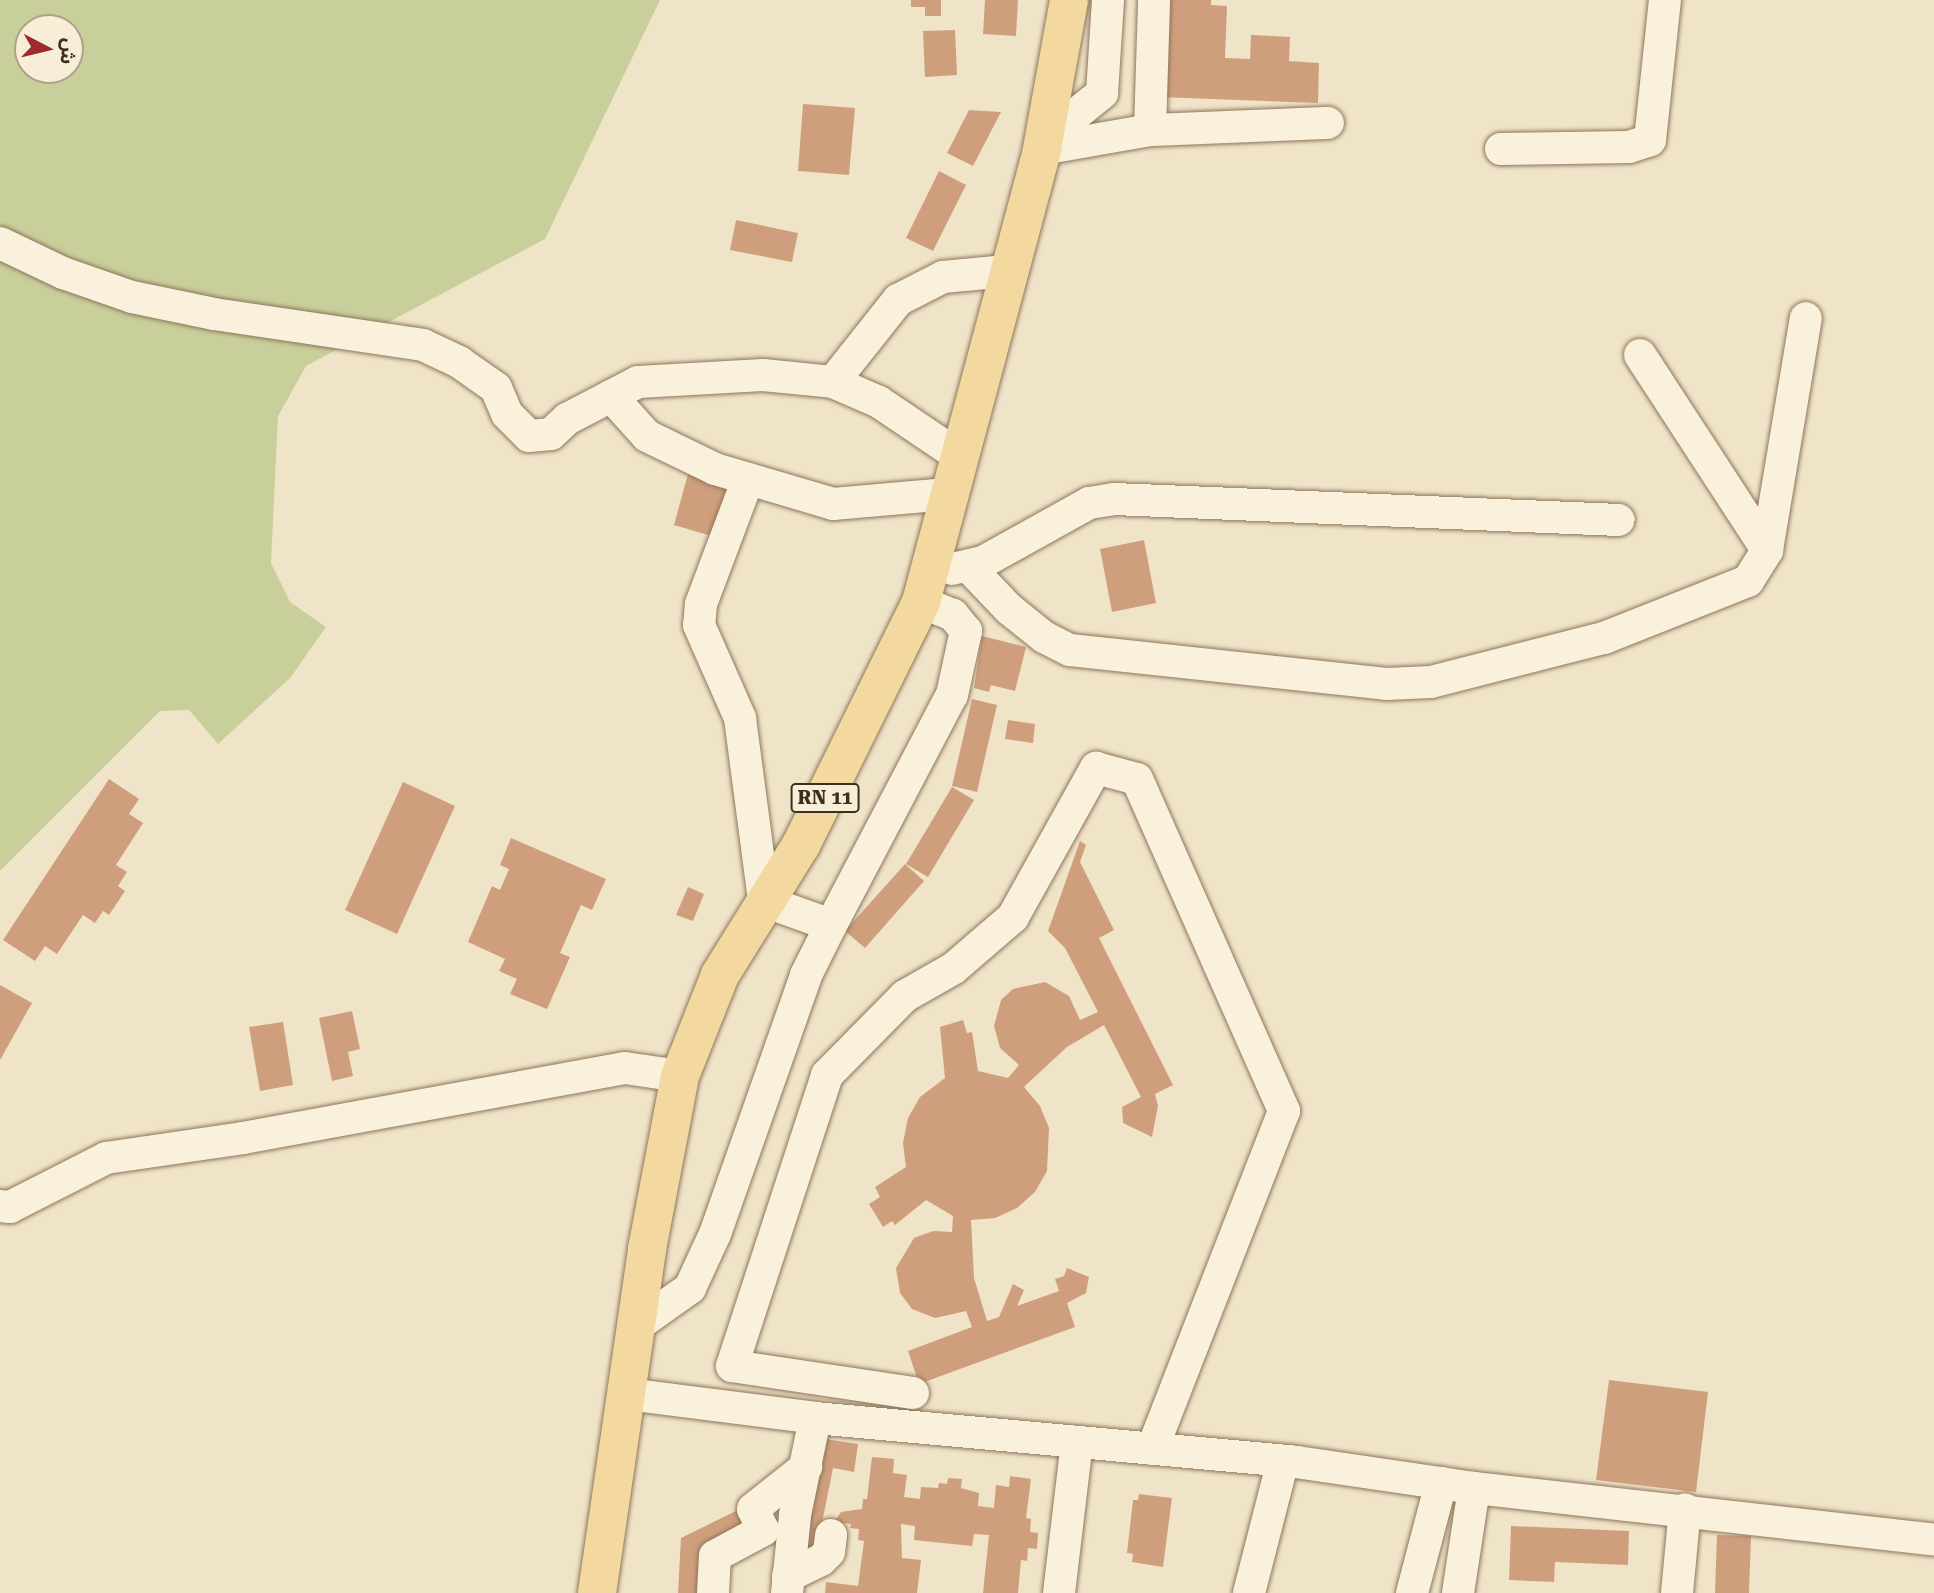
<!DOCTYPE html>
<meta charset="utf-8">
<style>
body{margin:0}
#map{position:relative;width:1934px;height:1593px;overflow:hidden;background:#f0e4c8;font-family:"Roboto Serif","Noto Sans Arabic",serif}
div>[style]{position:absolute}
.green>*{inset:0;background:#c9cf9b}
.building>*{inset:0;background:#cf9f7d}
.roads{filter:drop-shadow(0 0 2px #8d765c) drop-shadow(0 0 2px #8d765c)}
.minor>*{height:32px;margin:-16px;padding:0 16px;transform-origin:16px;border-radius:16px;background:#faf1dc}
.major>*{height:38px;margin:-19px;padding:0 19px;transform-origin:19px;border-radius:19px;background:#f3d9a0}
span{translate:-50% -50%;white-space:nowrap;text-align:center;line-height:1.15;-webkit-text-stroke:6px #f7eed8;paint-order:stroke}
.shield-label span{padding:2px 5px;background:#f7eed8;border:2px solid;border-radius:5px;-webkit-text-stroke-width:0}
.shield-label{font-size:19px;color:#3d2e20;font-weight:700}
.north{position:absolute;left:14px;top:14px;width:70px;height:70px;box-sizing:border-box;background:#f7eed8;border:2px solid #ada18e;border-radius:50%;rotate:97deg;font-size:19px;font-weight:700;line-height:28px;text-align:center;color:#3d2e20}
.north::after{content:'';display:block;margin:auto;width:24px;height:32px;background:#9e2a2b;clip-path:polygon(50% 0,100% 100%,50% 72%,0 100%)}
</style>
<div id="map">
<div class="green">
<div style="clip-path:polygon(evenodd,0 0,660px 0,545px 239px,306px 366px,278px 416px,271px 563px,290px 602px,326px 627px,290px 678px,218px 744px,189px 710px,160px 711px,0 871px,0 0,28px 28px,70px 28px,70px 70px,28px 70px,28px 28px)"></div>
</div>
<div class="building">
<div style="clip-path:polygon(911px 0,941px 0,941px 16px,925px 16px,925px 7px,911px 7px)"></div>
<div style="clip-path:polygon(985px 0,1018px 0,1016px 36px,983px 34px)"></div>
<div style="clip-path:polygon(1162px 0,1211px 0,1211px 5px,1227px 6px,1225px 58px,1250px 59px,1251px 35px,1290px 37px,1289px 61px,1319px 63px,1318px 103px,1159px 97px)"></div>
<div style="clip-path:polygon(955px 30px,957px 75px,925px 77px,923px 31px)"></div>
<div style="clip-path:polygon(803px 104px,855px 108px,849px 175px,798px 171px)"></div>
<div style="clip-path:polygon(969px 110px,1001px 112px,973px 166px,947px 153px)"></div>
<div style="clip-path:polygon(939px 171px,966px 185px,933px 251px,906px 238px)"></div>
<div style="clip-path:polygon(736px 220px,798px 233px,792px 262px,730px 250px)"></div>
<div style="clip-path:polygon(688px 474px,730px 486px,715px 537px,674px 525px)"></div>
<div style="clip-path:polygon(1144px 540px,1156px 603px,1112px 612px,1100px 549px)"></div>
<div style="clip-path:polygon(982px 636px,1026px 647px,1015px 691px,991px 685px,989px 692px,974px 688px)"></div>
<div style="clip-path:polygon(972px 699px,997px 705px,977px 792px,952px 786px)"></div>
<div style="clip-path:polygon(1008px 720px,1035px 724px,1033px 743px,1005px 739px)"></div>
<div style="clip-path:polygon(109px 779px,139px 799px,129px 814px,143px 823px,116px 865px,127px 872px,118px 886px,125px 891px,109px 915px,103px 911px,95px 923px,83px 915px,57px 954px,45px 946px,35px 961px,3px 940px)"></div>
<div style="clip-path:polygon(403px 782px,455px 806px,397px 934px,345px 910px)"></div>
<div style="clip-path:polygon(952px 787px,974px 800px,928px 877px,906px 864px)"></div>
<div style="clip-path:polygon(511px 838px,606px 879px,592px 910px,581px 905px,560px 953px,570px 957px,547px 1009px,510px 994px,517px 979px,499px 971px,505px 959px,468px 942px,492px 886px,500px 890px,509px 869px,500px 865px)"></div>
<div style="clip-path:polygon(1080px 841px,1086px 845px,1080px 862px,1114px 930px,1099px 938px,1173px 1085px,1155px 1094px,1158px 1106px,1152px 1137px,1123px 1123px,1122px 1107px,1141px 1097px,1104px 1025px,1067px 1047px,1027px 1084px,1024px 1087px,1040px 1106px,1049px 1128px,1047px 1171px,1035px 1192px,1017px 1208px,995px 1218px,971px 1220px,974px 1278px,987px 1321px,999px 1317px,1013px 1284px,1024px 1290px,1017px 1306px,1059px 1291px,1055px 1279px,1064px 1276px,1067px 1268px,1089px 1277px,1086px 1293px,1067px 1303px,1075px 1327px,919px 1384px,908px 1351px,972px 1327px,966px 1311px,935px 1318px,912px 1309px,900px 1293px,896px 1268px,914px 1238px,933px 1231px,952px 1232px,953px 1216px,926px 1200px,895px 1225px,892px 1221px,883px 1227px,869px 1204px,880px 1197px,875px 1187px,906px 1167px,903px 1143px,908px 1118px,920px 1097px,945px 1078px,940px 1027px,963px 1020px,967px 1033px,972px 1032px,978px 1071px,1008px 1078px,1019px 1065px,1000px 1048px,994px 1026px,1001px 1000px,1013px 989px,1045px 982px,1069px 996px,1080px 1020px,1098px 1012px,1065px 948px,1048px 931px)"></div>
<div style="clip-path:polygon(905px 864px,924px 881px,865px 948px,845px 931px)"></div>
<div style="clip-path:polygon(688px 887px,704px 894px,693px 921px,676px 915px)"></div>
<div style="clip-path:polygon(0 985px,32px 1003px,0 1060px)"></div>
<div style="clip-path:polygon(352px 1011px,360px 1049px,348px 1052px,353px 1076px,332px 1081px,319px 1018px)"></div>
<div style="clip-path:polygon(283px 1022px,293px 1085px,260px 1091px,249px 1027px)"></div>
<div style="clip-path:polygon(1609px 1380px,1708px 1392px,1696px 1492px,1596px 1480px)"></div>
<div style="clip-path:polygon(825px 1439px,858px 1444px,854px 1472px,833px 1468px,817px 1548px,803px 1557px)"></div>
<div style="clip-path:polygon(872px 1457px,894px 1459px,893px 1473px,907px 1475px,904px 1497px,920px 1499px,921px 1487px,938px 1488px,939px 1483px,947px 1484px,948px 1478px,962px 1479px,961px 1488px,979px 1493px,978px 1506px,994px 1508px,996px 1485px,1009px 1487px,1010px 1476px,1031px 1479px,1026px 1518px,1031px 1519px,1030px 1532px,1038px 1533px,1037px 1549px,1028px 1548px,1027px 1561px,1021px 1560px,1018px 1593px,983px 1593px,989px 1535px,974px 1534px,972px 1546px,914px 1540px,915px 1526px,901px 1524px,902px 1558px,921px 1560px,917px 1593px,825px 1593px,826px 1582px,858px 1586px,864px 1541px,858px 1540px,859px 1529px,850px 1528px,851px 1524px,834px 1522px,841px 1512px,862px 1509px,863px 1499px,867px 1499px)"></div>
<div style="clip-path:polygon(1139px 1494px,1172px 1498px,1163px 1567px,1132px 1562px,1133px 1554px,1127px 1553px,1133px 1500px,1138px 1500px)"></div>
<div style="clip-path:polygon(738px 1510px,746px 1528px,699px 1593px,678px 1593px,681px 1538px)"></div>
<div style="clip-path:polygon(1511px 1526px,1629px 1531px,1628px 1565px,1555px 1562px,1554px 1582px,1509px 1580px)"></div>
<div style="clip-path:polygon(1717px 1535px,1751px 1536px,1749px 1593px,1715px 1593px)"></div>
</div>
<div class="roads">
<div class="minor">
<div style="left:1150px;top:130px;width:130px;rotate:-88.2deg"></div>
<div style="left:1045px;top:131px;width:34px;rotate:-28deg"></div>
<div style="left:1075px;top:115px;width:35px;rotate:-39deg"></div>
<div style="left:1102px;top:93px;width:93px;rotate:-86.3deg"></div>
<div style="left:1042px;top:149px;width:110px;rotate:-10deg"></div>
<div style="left:1150px;top:130px;width:178px;rotate:-2.3deg"></div>
<div style="left:1501px;top:149px;width:128px;rotate:-0.9deg"></div>
<div style="left:1629px;top:147px;width:22px;rotate:-18deg"></div>
<div style="left:1650px;top:140px;width:141px;rotate:-83.9deg"></div>
<div style="left:0;top:243px;width:70px;rotate:25.5deg"></div>
<div style="left:63px;top:273px;width:73px;rotate:19.2deg"></div>
<div style="left:132px;top:297px;width:84px;rotate:11.7deg"></div>
<div style="left:214px;top:314px;width:211px;rotate:8.4deg"></div>
<div style="left:423px;top:345px;width:40px;rotate:25deg"></div>
<div style="left:459px;top:362px;width:45px;rotate:35.1deg"></div>
<div style="left:496px;top:388px;width:28px;rotate:67deg"></div>
<div style="left:507px;top:414px;width:31px;rotate:45deg"></div>
<div style="left:529px;top:436px;width:22px;rotate:-5deg"></div>
<div style="left:551px;top:434px;width:22px;rotate:-43deg"></div>
<div style="left:567px;top:419px;width:80px;rotate:-27.5deg"></div>
<div style="left:638px;top:382px;width:125px;rotate:-3.2deg"></div>
<div style="left:763px;top:375px;width:70px;rotate:5.7deg"></div>
<div style="left:833px;top:382px;width:50px;rotate:23.5deg"></div>
<div style="left:879px;top:402px;width:97px;rotate:34deg"></div>
<div style="left:1640px;top:355px;width:233px;rotate:56.9deg"></div>
<div style="left:833px;top:382px;width:105px;rotate:-51.6deg"></div>
<div style="left:898px;top:300px;width:51px;rotate:-27.1deg"></div>
<div style="left:943px;top:277px;width:64px;rotate:-5.4deg"></div>
<div style="left:611px;top:396px;width:54px;rotate:48deg"></div>
<div style="left:647px;top:436px;width:76px;rotate:25.9deg"></div>
<div style="left:715px;top:469px;width:123px;rotate:16.5deg"></div>
<div style="left:833px;top:504px;width:115px;rotate:-5deg"></div>
<div style="left:748px;top:479px;width:134px;rotate:110.6deg"></div>
<div style="left:701px;top:604px;width:21px;rotate:95deg"></div>
<div style="left:699px;top:625px;width:102px;rotate:66.2deg"></div>
<div style="left:740px;top:718px;width:185px;rotate:82.5deg"></div>
<div style="left:764px;top:901px;width:71px;rotate:19.7deg"></div>
<div style="left:831px;top:925px;width:260px;rotate:-62.3deg"></div>
<div style="left:952px;top:695px;width:66px;rotate:-77.7deg"></div>
<div style="left:966px;top:631px;width:21px;rotate:-129deg"></div>
<div style="left:953px;top:615px;width:35px;rotate:-158deg"></div>
<div style="left:969px;top:567px;width:58px;rotate:46.4deg"></div>
<div style="left:1009px;top:609px;width:45px;rotate:38.7deg"></div>
<div style="left:1044px;top:637px;width:29px;rotate:27deg"></div>
<div style="left:1070px;top:650px;width:318px;rotate:6.1deg"></div>
<div style="left:1386px;top:684px;width:45px;rotate:-2.5deg"></div>
<div style="left:1431px;top:682px;width:179px;rotate:-14.3deg"></div>
<div style="left:1604px;top:638px;width:155px;rotate:-21.6deg"></div>
<div style="left:1748px;top:581px;width:36px;rotate:-58deg"></div>
<div style="left:1767px;top:550px;width:235px;rotate:-80.5deg"></div>
<div style="left:952px;top:569px;width:32px;rotate:-13deg"></div>
<div style="left:983px;top:562px;width:121px;rotate:-29.1deg"></div>
<div style="left:1089px;top:503px;width:25px;rotate:-9deg"></div>
<div style="left:1114px;top:499px;width:505px;rotate:2.38deg"></div>
<div style="left:0;top:1206px;width:10px;rotate:6deg"></div>
<div style="left:10px;top:1207px;width:108px;rotate:-27deg"></div>
<div style="left:106px;top:1158px;width:138px;rotate:-8.3deg"></div>
<div style="left:243px;top:1138px;width:388px;rotate:-10.4deg"></div>
<div style="left:625px;top:1068px;width:56px;rotate:8.3deg"></div>
<div style="left:638px;top:1325px;width:64px;rotate:-35.4deg"></div>
<div style="left:690px;top:1288px;width:60px;rotate:-65.2deg"></div>
<div style="left:715px;top:1234px;width:275px;rotate:-70.6deg"></div>
<div style="left:806px;top:975px;width:56px;rotate:-63.4deg"></div>
<div style="left:913px;top:1393px;width:183px;rotate:-171.5deg"></div>
<div style="left:732px;top:1366px;width:306px;rotate:-71.9deg"></div>
<div style="left:827px;top:1075px;width:111px;rotate:-45.4deg"></div>
<div style="left:905px;top:996px;width:56px;rotate:-29.7deg"></div>
<div style="left:954px;top:968px;width:78px;rotate:-40.8deg"></div>
<div style="left:1013px;top:917px;width:171px;rotate:-60.9deg"></div>
<div style="left:1096px;top:768px;width:42px;rotate:15deg"></div>
<div style="left:1137px;top:779px;width:363px;rotate:66.1deg"></div>
<div style="left:1284px;top:1111px;width:363px;rotate:111.3deg"></div>
<div style="left:626px;top:1394px;width:191px;rotate:7.2deg"></div>
<div style="left:815px;top:1418px;width:483px;rotate:5.2deg"></div>
<div style="left:1296px;top:1462px;width:180px;rotate:8.3deg"></div>
<div style="left:1474px;top:1488px;width:463px;rotate:6.4deg"></div>
<div style="left:788px;top:1576px;width:37px;rotate:-26deg"></div>
<div style="left:821px;top:1560px;width:11px;rotate:-45deg"></div>
<div style="left:829px;top:1552px;width:17px;rotate:-83deg"></div>
<div style="left:713px;top:1593px;width:37px;rotate:-87deg"></div>
<div style="left:715px;top:1556px;width:55px;rotate:-28.4deg"></div>
<div style="left:763px;top:1530px;width:23px;rotate:-115deg"></div>
<div style="left:753px;top:1509px;width:68px;rotate:-38.4deg"></div>
<div style="left:787px;top:1593px;width:78px;rotate:-84.1deg"></div>
<div style="left:795px;top:1515px;width:99px;rotate:-78.3deg"></div>
<div style="left:1059px;top:1593px;width:152px;rotate:-83.2deg"></div>
<div style="left:1249px;top:1593px;width:136px;rotate:-75.6deg"></div>
<div style="left:1412px;top:1593px;width:114px;rotate:-75.2deg"></div>
<div style="left:1458px;top:1593px;width:106px;rotate:-81.3deg"></div>
<div style="left:1677px;top:1593px;width:84px;rotate:-84.6deg"></div>
</div>
<div class="major">
<div style="left:597px;top:1593px;width:348px;rotate:-81.7deg"></div>
<div style="left:647px;top:1249px;width:176px;rotate:-79.2deg"></div>
<div style="left:680px;top:1076px;width:109px;rotate:-68.4deg"></div>
<div style="left:720px;top:975px;width:153px;rotate:-58.1deg"></div>
<div style="left:801px;top:845px;width:271px;rotate:-63.7deg"></div>
<div style="left:921px;top:602px;width:469px;rotate:-75deg"></div>
<div style="left:1042px;top:149px;width:151px;rotate:-79.7deg"></div>
</div>
</div>
<div class="shield-label">
<span style="left:825px;top:798px">RN 11</span>
</div>
<div class="north">ش</div>
</div>
